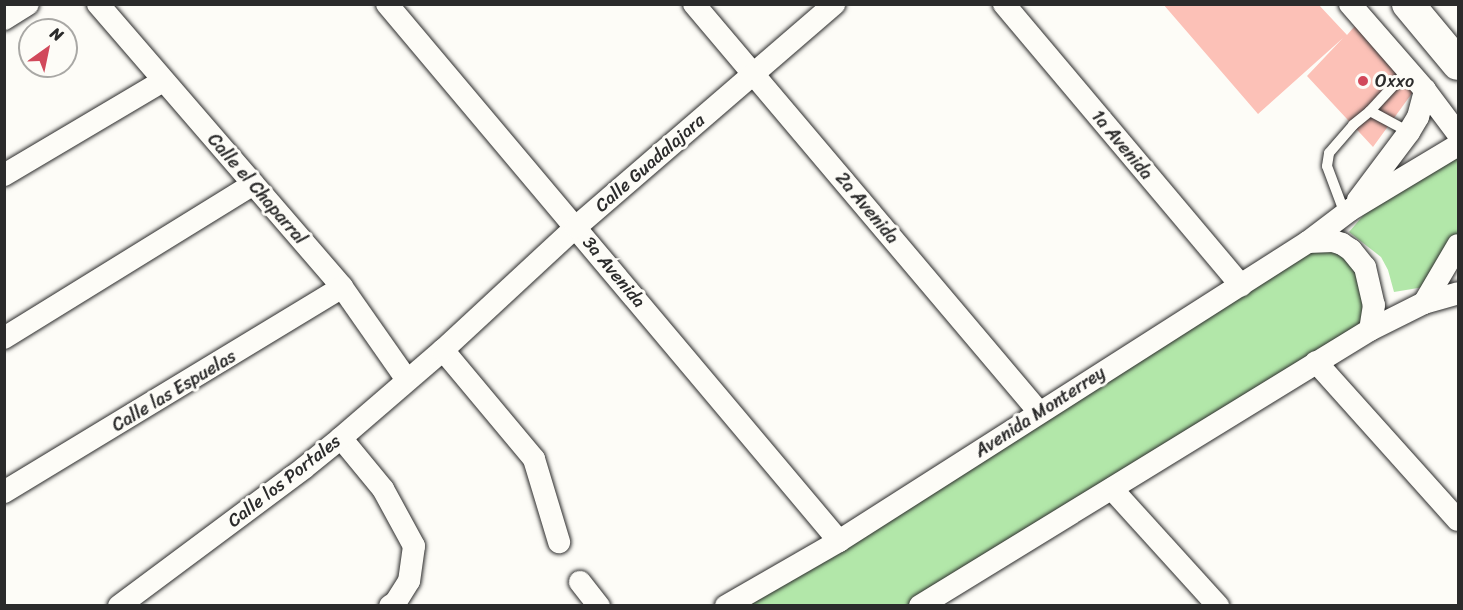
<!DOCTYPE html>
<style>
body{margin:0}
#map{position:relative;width:1463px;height:610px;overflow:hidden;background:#fdfcf7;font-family:Sriracha,sans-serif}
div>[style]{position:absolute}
.green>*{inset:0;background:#b2e7a9}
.building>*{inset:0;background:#fcc1b7}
.roads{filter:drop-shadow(0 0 2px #2b2b2b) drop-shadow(0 0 2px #2b2b2b)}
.service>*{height:10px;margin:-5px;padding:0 5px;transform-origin:5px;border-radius:5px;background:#fdfcf7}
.minor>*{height:22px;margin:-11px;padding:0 11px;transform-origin:11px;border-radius:11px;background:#fdfcf7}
.secondary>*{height:32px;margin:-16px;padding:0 16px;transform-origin:16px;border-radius:16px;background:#fdfcf7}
.dots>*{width:16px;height:16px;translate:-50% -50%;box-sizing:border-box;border:3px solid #fdfcf7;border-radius:50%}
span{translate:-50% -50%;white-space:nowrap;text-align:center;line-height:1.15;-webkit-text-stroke:6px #fdfcf7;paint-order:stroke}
.poi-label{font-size:18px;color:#2b2b2b}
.left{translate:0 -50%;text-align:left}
.street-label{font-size:18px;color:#2b2b2b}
.frame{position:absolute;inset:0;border:6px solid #2b2b2b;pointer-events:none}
.north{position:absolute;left:18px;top:18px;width:60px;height:60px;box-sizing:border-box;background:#fdfcf7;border:2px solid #a9a8a5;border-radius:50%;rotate:33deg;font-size:16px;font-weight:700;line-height:24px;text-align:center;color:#2b2b2b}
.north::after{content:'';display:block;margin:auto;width:21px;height:27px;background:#d1495b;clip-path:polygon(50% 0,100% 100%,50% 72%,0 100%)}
</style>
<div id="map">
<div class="green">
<div style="clip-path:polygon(1458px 150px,1458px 237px,1430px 286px,1394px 292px,1388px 270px,1381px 257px,1349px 232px,1373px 204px)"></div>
<div style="clip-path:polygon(1308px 242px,1351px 250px,1370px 330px,929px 605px,727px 606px)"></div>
</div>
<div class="building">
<div style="clip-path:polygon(1163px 4px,1318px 4px,1347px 35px,1361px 19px,1418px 85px,1373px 147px,1307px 76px,1343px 38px,1258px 114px)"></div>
</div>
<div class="roads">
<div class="service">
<div style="left:1370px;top:111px;width:56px;rotate:-47.2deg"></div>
<div style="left:1345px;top:214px;width:51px;rotate:-110.6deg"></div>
<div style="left:1327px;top:166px;width:13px;rotate:-81deg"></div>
<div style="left:1329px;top:153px;width:37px;rotate:-49deg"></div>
<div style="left:1353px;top:125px;width:22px;rotate:-39deg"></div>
<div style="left:1370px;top:111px;width:44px;rotate:28.3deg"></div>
</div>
<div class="minor">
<div style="left:98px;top:4px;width:374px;rotate:49.2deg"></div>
<div style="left:342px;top:287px;width:113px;rotate:55deg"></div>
<div style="left:387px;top:4px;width:702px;rotate:49.91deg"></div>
<div style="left:694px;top:4px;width:534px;rotate:49.78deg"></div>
<div style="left:1004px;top:4px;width:368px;rotate:49.9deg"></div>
<div style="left:1350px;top:4px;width:114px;rotate:48.9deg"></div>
<div style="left:1425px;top:90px;width:55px;rotate:53.1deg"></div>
<div style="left:4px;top:19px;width:28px;rotate:-32deg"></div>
<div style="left:4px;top:175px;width:185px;rotate:-30.6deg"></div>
<div style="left:1358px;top:200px;width:85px;rotate:-53.1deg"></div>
<div style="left:1409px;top:132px;width:17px;rotate:-59deg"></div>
<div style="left:1418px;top:117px;width:28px;rotate:-75deg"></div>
<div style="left:1308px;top:242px;width:25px;rotate:-2deg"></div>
<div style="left:1333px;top:241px;width:9px;rotate:18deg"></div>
<div style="left:1342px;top:244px;width:11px;rotate:34deg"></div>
<div style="left:1351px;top:250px;width:22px;rotate:51deg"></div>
<div style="left:1365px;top:267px;width:39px;rotate:77deg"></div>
<div style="left:1374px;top:305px;width:25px;rotate:99deg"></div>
<div style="left:1424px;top:303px;width:67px;rotate:-59.6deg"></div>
<div style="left:4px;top:338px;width:293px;rotate:-31.7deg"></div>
<div style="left:443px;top:350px;width:142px;rotate:50.1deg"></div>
<div style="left:534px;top:459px;width:87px;rotate:73.2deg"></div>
<div style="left:1316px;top:362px;width:212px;rotate:48.1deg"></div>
<div style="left:341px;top:438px;width:66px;rotate:50.5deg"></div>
<div style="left:383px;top:489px;width:65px;rotate:61.5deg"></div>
<div style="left:414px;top:546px;width:35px;rotate:98deg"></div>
<div style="left:409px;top:581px;width:25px;rotate:122deg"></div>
<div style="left:396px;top:602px;width:7px;rotate:146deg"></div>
<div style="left:1112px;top:489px;width:158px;rotate:47.8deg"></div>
<div style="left:4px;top:492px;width:395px;rotate:-31.2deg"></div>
<div style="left:580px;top:582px;width:31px;rotate:52deg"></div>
<div style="left:119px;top:606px;width:231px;rotate:-36.7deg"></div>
<div style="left:304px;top:468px;width:48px;rotate:-39deg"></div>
<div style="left:341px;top:438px;width:135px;rotate:-40.8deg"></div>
<div style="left:443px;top:350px;width:181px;rotate:-42.8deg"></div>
<div style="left:576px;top:227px;width:341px;rotate:-40.8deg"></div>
<div style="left:726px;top:606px;width:130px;rotate:-29.9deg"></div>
<div style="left:839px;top:541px;width:556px;rotate:-32.52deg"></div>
<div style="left:1308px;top:242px;width:53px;rotate:-37.3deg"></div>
<div style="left:1350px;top:210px;width:126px;rotate:-31deg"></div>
<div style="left:920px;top:606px;width:528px;rotate:-31.52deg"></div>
<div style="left:1370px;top:330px;width:60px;rotate:-26.6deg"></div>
<div style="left:1424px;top:303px;width:35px;rotate:-16deg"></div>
</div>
<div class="secondary">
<div style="left:1408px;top:4px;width:78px;rotate:50.2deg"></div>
</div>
</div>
<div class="dots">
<div style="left:1363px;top:81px;background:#d1495b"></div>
</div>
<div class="poi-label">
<span class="left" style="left:1375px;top:81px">Oxxo</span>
</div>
<div class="street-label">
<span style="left:1122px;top:145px;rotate:50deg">1a Avenida</span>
<span style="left:650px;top:163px;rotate:-41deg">Calle Guadalajara</span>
<span style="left:257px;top:189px;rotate:49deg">Calle el Chaparral</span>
<span style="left:867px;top:208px;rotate:50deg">2a Avenida</span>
<span style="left:614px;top:272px;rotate:50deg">3a Avenida</span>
<span style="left:174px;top:391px;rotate:-31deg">Calle las Espuelas</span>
<span style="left:1040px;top:412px;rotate:-33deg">Avenida Monterrey</span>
<span style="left:284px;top:481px;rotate:-38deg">Calle los Portales</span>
</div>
<div class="frame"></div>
<div class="north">N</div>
</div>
